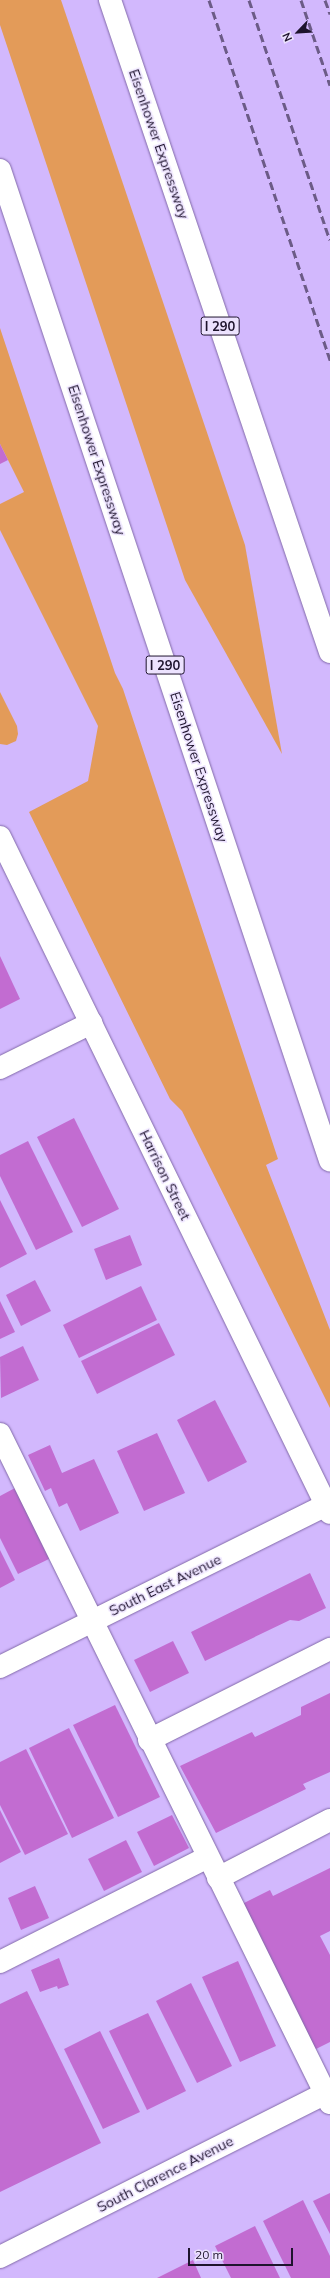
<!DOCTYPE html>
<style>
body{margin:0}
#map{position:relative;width:330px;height:2278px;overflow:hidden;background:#d2b8fd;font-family:Mulish,sans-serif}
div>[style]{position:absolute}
.green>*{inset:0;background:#e39b59}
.building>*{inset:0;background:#c26cd1}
.roads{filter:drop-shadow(0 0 1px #826aa9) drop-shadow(0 0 1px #826aa9)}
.minor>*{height:22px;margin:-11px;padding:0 11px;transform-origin:11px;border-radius:11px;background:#fff}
.highway>*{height:22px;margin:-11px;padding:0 11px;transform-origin:11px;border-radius:11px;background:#fff}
.rail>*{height:3px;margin-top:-1.5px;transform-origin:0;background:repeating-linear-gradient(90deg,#6c5b87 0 8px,transparent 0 12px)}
span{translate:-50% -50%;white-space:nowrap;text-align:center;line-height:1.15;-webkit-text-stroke:3px #ece2fe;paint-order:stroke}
.shield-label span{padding:1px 3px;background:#ece2fe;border:1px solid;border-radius:3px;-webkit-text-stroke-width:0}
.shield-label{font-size:13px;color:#1e142d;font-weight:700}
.street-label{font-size:14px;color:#1e142d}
.north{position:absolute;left:278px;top:12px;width:40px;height:40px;-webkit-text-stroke:3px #ece2fe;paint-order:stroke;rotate:245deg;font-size:11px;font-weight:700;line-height:16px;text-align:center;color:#1e142d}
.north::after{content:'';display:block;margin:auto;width:14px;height:18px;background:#1e142d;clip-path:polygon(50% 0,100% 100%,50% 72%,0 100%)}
.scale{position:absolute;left:188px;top:2248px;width:105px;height:18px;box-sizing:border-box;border:2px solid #1e142d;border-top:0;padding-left:5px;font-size:12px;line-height:14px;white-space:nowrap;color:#1e142d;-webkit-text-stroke:3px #ece2fe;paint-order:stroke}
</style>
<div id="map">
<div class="green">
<div style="clip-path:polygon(0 0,61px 0,245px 545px,282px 754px,185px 580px,0 25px)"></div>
<div style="clip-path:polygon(0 328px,115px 673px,123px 689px,278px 1159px,266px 1165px,330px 1330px,330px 1408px,182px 1111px,170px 1099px,29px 812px,88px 781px,98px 726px,0 530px,0 504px,24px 492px,0 444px)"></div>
<div style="clip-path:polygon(0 692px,17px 726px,18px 734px,16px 741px,7px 745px,0 744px)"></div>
</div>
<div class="building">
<div style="clip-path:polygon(0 444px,8px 460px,0 464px)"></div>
<div style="clip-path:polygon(0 956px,20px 999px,0 1009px)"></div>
<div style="clip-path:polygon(74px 1118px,119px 1209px,82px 1227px,37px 1137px)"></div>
<div style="clip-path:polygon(28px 1141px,73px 1232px,36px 1250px,0 1176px,0 1155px)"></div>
<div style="clip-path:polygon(0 1200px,27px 1254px,0 1268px)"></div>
<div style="clip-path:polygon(130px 1235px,142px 1265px,106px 1280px,94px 1249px)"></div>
<div style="clip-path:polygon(35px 1280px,51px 1311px,21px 1326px,6px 1295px)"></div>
<div style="clip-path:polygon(141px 1286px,157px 1320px,79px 1358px,63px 1325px)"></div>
<div style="clip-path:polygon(0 1301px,15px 1332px,0 1339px)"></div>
<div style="clip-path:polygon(159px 1323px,175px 1355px,97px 1394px,81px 1361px)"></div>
<div style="clip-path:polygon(23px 1346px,39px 1380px,1px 1398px,0 1357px)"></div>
<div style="clip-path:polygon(215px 1400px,247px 1462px,208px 1482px,177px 1420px)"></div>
<div style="clip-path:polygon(157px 1433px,185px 1493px,144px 1511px,117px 1451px)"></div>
<div style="clip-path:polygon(50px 1445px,62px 1473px,94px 1459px,119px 1513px,80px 1531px,67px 1503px,59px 1507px,51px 1488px,45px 1491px,28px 1455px)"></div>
<div style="clip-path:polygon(15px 1488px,51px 1558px,18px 1574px,0 1538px,0 1496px)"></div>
<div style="clip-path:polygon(0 1550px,15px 1580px,0 1588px)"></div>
<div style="clip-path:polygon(310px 1573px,326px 1608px,299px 1621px,290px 1620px,205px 1661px,191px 1632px)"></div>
<div style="clip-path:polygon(173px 1641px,189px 1673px,150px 1692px,134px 1660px)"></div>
<div style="clip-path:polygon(330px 1693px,330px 1772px,303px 1784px,306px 1789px,216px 1833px,180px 1766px,252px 1732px,255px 1737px,301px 1715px,301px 1707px)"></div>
<div style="clip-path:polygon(115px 1705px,160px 1797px,118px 1817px,73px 1725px)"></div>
<div style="clip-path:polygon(69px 1728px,114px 1818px,72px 1838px,29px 1748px)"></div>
<div style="clip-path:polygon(26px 1749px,68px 1834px,25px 1855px,0 1805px,0 1762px)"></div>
<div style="clip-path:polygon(0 1810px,21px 1852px,0 1863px)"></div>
<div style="clip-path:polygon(172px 1815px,189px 1848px,154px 1866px,137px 1832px)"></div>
<div style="clip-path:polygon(126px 1840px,142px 1872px,104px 1891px,88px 1859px)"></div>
<div style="clip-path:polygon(330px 1868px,330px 1931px,320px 1936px,330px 1955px,330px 2042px,314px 2050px,242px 1904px,270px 1890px,273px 1896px)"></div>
<div style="clip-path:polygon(35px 1886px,49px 1918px,21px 1930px,8px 1898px)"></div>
<div style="clip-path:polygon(59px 1958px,69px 1985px,58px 1989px,57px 1986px,40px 1992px,31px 1970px)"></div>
<div style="clip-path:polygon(238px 1961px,276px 2046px,240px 2062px,202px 1977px)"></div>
<div style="clip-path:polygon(191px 1983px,232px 2066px,197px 2083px,156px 2001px)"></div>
<div style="clip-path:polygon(27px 1991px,101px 2143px,0 2192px,0 2004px)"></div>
<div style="clip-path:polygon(148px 2013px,186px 2091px,147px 2110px,109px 2031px)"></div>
<div style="clip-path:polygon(100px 2031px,140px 2112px,103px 2129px,64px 2049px)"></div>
<div style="clip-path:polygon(330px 2193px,330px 2234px,313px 2201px)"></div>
<div style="clip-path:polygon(303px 2200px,330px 2256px,330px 2278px,291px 2278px,263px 2221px)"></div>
<div style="clip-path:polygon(255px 2226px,280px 2278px,231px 2278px,215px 2246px)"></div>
<div style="clip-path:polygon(193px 2260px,201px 2278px,157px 2278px)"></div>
</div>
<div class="roads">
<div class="minor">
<div style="left:0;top:837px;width:752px;rotate:63.98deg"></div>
<div style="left:0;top:1068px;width:102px;rotate:-26.3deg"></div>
<div style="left:0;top:1434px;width:746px;rotate:63.74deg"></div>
<div style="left:0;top:1667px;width:369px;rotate:-26.4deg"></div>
<div style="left:149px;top:1740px;width:203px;rotate:-26.7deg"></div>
<div style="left:218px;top:1878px;width:126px;rotate:-27.4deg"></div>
<div style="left:0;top:1962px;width:233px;rotate:-26.8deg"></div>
<div style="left:0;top:2257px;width:369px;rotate:-26.7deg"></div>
</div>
<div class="highway">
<div style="left:110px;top:0;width:688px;rotate:71.35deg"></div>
<div style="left:0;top:170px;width:1044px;rotate:71.57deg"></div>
</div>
</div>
<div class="rail">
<div style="left:209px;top:0;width:380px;rotate:71.4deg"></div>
<div style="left:249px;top:0;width:253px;rotate:71.4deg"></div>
<div style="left:301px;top:0;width:90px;rotate:71.2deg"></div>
<div style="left:325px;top:0;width:15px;rotate:70deg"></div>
</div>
<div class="shield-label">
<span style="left:220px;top:326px">I 290</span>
<span style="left:165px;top:665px">I 290</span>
</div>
<div class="street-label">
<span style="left:159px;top:144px;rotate:71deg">Eisenhower Expressway</span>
<span style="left:97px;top:460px;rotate:72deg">Eisenhower Expressway</span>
<span style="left:199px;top:767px;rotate:72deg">Eisenhower Expressway</span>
<span style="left:165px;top:1175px;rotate:64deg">Harrison Street</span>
<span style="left:165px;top:1585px;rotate:-26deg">South East Avenue</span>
<span style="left:165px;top:2174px;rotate:-27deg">South Clarence Avenue</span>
</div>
<div class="north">N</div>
<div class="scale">20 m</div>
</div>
